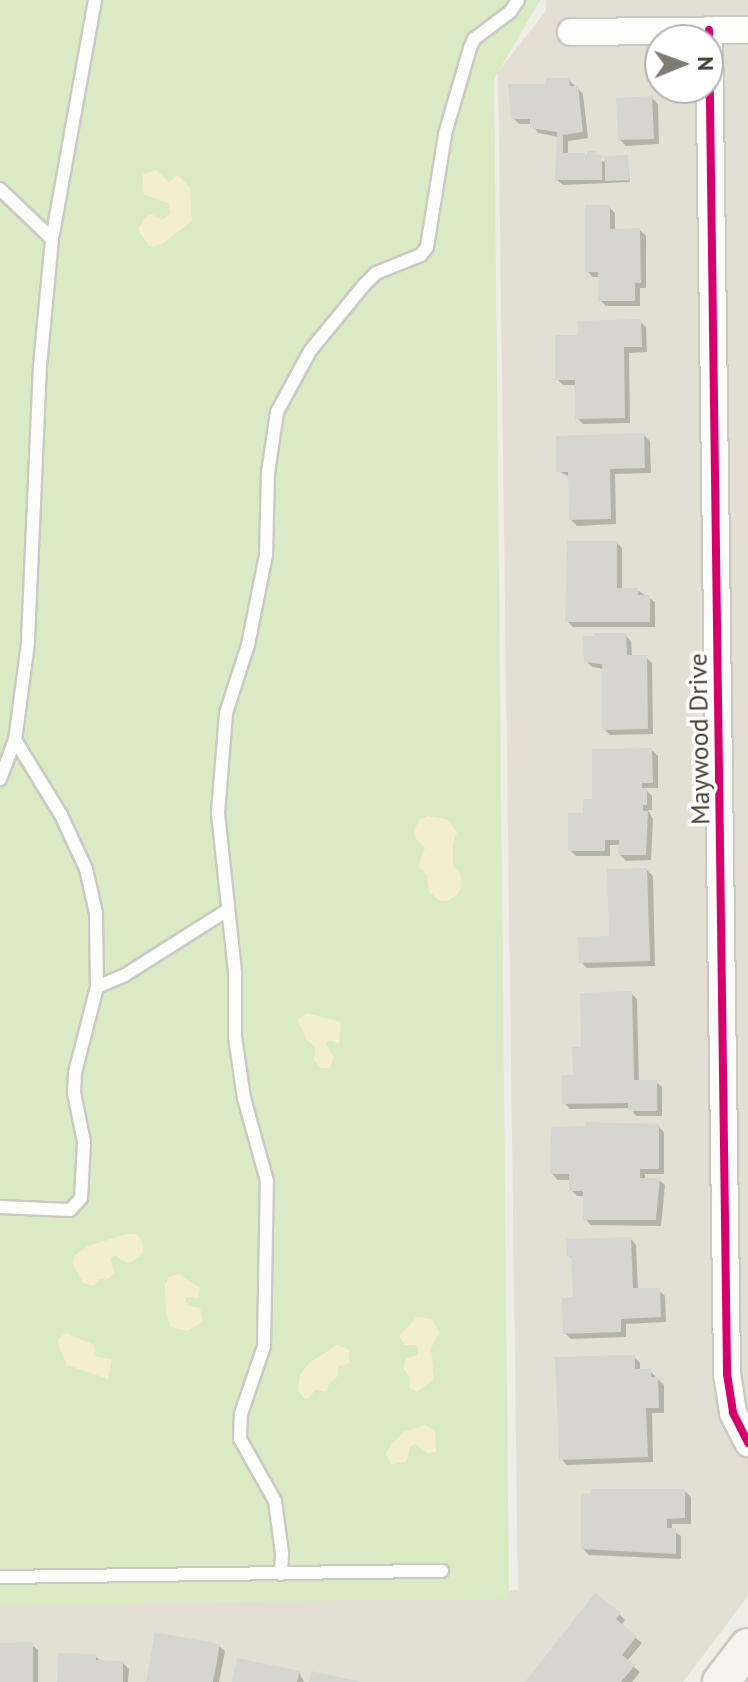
<!DOCTYPE html>
<style>
body{margin:0}
#map{position:relative;width:748px;height:1682px;overflow:hidden;background:#eeede6;font-family:"PT Sans",sans-serif}
div>[style]{position:absolute}
.residential>*{inset:0;background:#e3dfd3}
.green>*{inset:0;background:#d9eac5}
.sand>*{inset:0;background:#f3eecf}
.shadow>*{inset:0;background:#0003}
.building>*{inset:0;background:#d7d5cf}
.roads{filter:drop-shadow(2px 0 #cac9c2) drop-shadow(-2px 0 #cac9c2) drop-shadow(0 2px #cac9c2) drop-shadow(0 -2px #cac9c2)}
.lane>*{height:12px;margin:-6px;padding:0 6px;transform-origin:6px;border-radius:6px;background:#fcfcfb}
.street>*{height:26px;margin:-13px;padding:0 13px;transform-origin:13px;border-radius:13px;background:#fcfcfb}
.secondary>*{height:36px;margin:-18px;padding:0 18px;transform-origin:18px;border-radius:18px;background:#f6f4ec}
.cycleway>*{height:8px;margin:-4px;padding:0 4px;transform-origin:4px;border-radius:4px;background:#d6006c}
span{translate:-50% -50%;white-space:nowrap;text-align:center;line-height:1.15;-webkit-text-stroke:7px #fff;paint-order:stroke}
.street-label{font-size:26px;color:#433e33}
.north{position:absolute;left:644px;top:24px;width:80px;height:80px;box-sizing:border-box;background:#fff;border:2px solid #b4b2ad;border-radius:50%;rotate:89deg;font-size:22px;font-weight:700;line-height:32px;text-align:center;color:#433e33}
.north::after{content:'';display:block;margin:auto;width:28px;height:36px;background:#7f7b72;clip-path:polygon(50% 0,100% 100%,50% 72%,0 100%)}
</style>
<div id="map">
<div class="residential">
<i style="clip-path:polygon(evenodd,546px 0,748px 0,748px 1596px,683px 1682px,0 1682px,0 1601px,518px 1590px,498px 72px,546px 11px,546px 0,660px 40px,708px 40px,708px 88px,660px 88px,660px 40px)"></i>
</div>
<div class="green">
<i style="clip-path:polygon(0 0,540px 0,494px 79px,509px 1599px,0 1605px)"></i>
</div>
<div class="sand">
<i style="clip-path:polygon(156px 170px,169px 182px,178px 175px,190px 188px,192px 221px,162px 244px,150px 247px,138px 230px,145px 217px,151px 214px,162px 220px,170px 214px,168px 203px,145px 195px,142px 190px,143px 174px)"></i>
<i style="clip-path:polygon(428px 816px,447px 819px,457px 832px,453px 844px,453px 866px,460px 874px,462px 885px,458px 894px,447px 901px,439px 900px,429px 892px,427px 875px,418px 866px,425px 848px,416px 839px,414px 830px,420px 819px)"></i>
<i style="clip-path:polygon(307px 1013px,341px 1022px,339px 1044px,330px 1040px,326px 1043px,334px 1058px,330px 1068px,320px 1068px,314px 1061px,315px 1047px,307px 1040px,297px 1020px)"></i>
<i style="clip-path:polygon(127px 1234px,136px 1234px,141px 1239px,143px 1251px,140px 1257px,128px 1263px,114px 1255px,111px 1260px,115px 1274px,106px 1280px,100px 1279px,94px 1286px,83px 1283px,73px 1263px,74px 1256px,88px 1246px)"></i>
<i style="clip-path:polygon(178px 1274px,200px 1288px,199px 1298px,187px 1297px,185px 1300px,189px 1306px,200px 1308px,203px 1322px,187px 1331px,171px 1327px,166px 1314px,165px 1284px,169px 1277px)"></i>
<i style="clip-path:polygon(417px 1317px,432px 1319px,439px 1333px,431px 1348px,434px 1379px,417px 1392px,409px 1387px,410px 1378px,403px 1367px,407px 1358px,417px 1355px,419px 1350px,416px 1345px,405px 1345px,399px 1336px)"></i>
<i style="clip-path:polygon(66px 1333px,94px 1345px,96px 1357px,112px 1359px,108px 1379px,67px 1365px,58px 1344px,59px 1338px)"></i>
<i style="clip-path:polygon(337px 1345px,349px 1350px,350px 1363px,339px 1366px,338px 1376px,329px 1383px,327px 1392px,315px 1390px,309px 1398px,304px 1398px,298px 1390px,300px 1375px,309px 1363px)"></i>
<i style="clip-path:polygon(425px 1425px,435px 1432px,436px 1452px,427px 1453px,415px 1444px,410px 1447px,407px 1461px,391px 1465px,386px 1454px,391px 1444px,404px 1432px)"></i>
</div>
<div class="shadow">
<i style="clip-path:polygon(569px 80px,583px 94px,588px 138px,568px 141px,568px 155px,586px 158px,588px 154px,607px 163px,627px 157px,630px 182px,563px 185px,557px 180px,558px 137px,538px 133px,532px 124px,519px 124px,513px 118px,548px 86px)"></i>
<i style="clip-path:polygon(652px 98px,658px 104px,659px 144px,626px 146px,620px 140px)"></i>
<i style="clip-path:polygon(609px 207px,615px 213px,615px 231px,640px 230px,646px 236px,646px 288px,640px 288px,640px 306px,606px 306px,600px 300px,600px 277px,593px 277px,587px 271px)"></i>
<i style="clip-path:polygon(640px 321px,646px 327px,647px 352px,629px 353px,630px 423px,583px 424px,577px 418px,577px 385px,563px 385px,557px 379px,581px 337px)"></i>
<i style="clip-path:polygon(644px 435px,650px 441px,651px 473px,615px 474px,616px 524px,577px 526px,571px 520px,570px 477px,558px 471px)"></i>
<i style="clip-path:polygon(616px 542px,622px 548px,622px 590px,637px 590px,655px 602px,655px 627px,573px 627px,567px 621px)"></i>
<i style="clip-path:polygon(625px 635px,631px 641px,632px 657px,646px 657px,652px 663px,653px 734px,610px 735px,604px 729px,604px 669px,592px 667px,586px 661px)"></i>
<i style="clip-path:polygon(652px 750px,658px 756px,658px 788px,644px 788px,652px 796px,652px 810px,648px 810px,653px 819px,651px 860px,626px 861px,620px 855px,621px 845px,610px 845px,610px 856px,576px 856px,570px 850px,594px 801px)"></i>
<i style="clip-path:polygon(647px 870px,653px 876px,655px 966px,587px 968px,581px 962px,611px 938px)"></i>
<i style="clip-path:polygon(631px 993px,637px 999px,639px 1082px,656px 1082px,662px 1087px,662px 1116px,636px 1116px,630px 1108px,570px 1109px,564px 1103px,583px 1048px)"></i>
<i style="clip-path:polygon(658px 1126px,664px 1132px,664px 1174px,645px 1174px,645px 1180px,659px 1180px,665px 1185px,661px 1226px,591px 1225px,585px 1219px,585px 1196px,577px 1196px,571px 1190px,571px 1180px,558px 1180px,552px 1174px)"></i>
<i style="clip-path:polygon(631px 1239px,636px 1245px,638px 1290px,659px 1290px,665px 1296px,666px 1322px,626px 1324px,626px 1337px,571px 1339px,565px 1333px,575px 1299px,573px 1260px,569px 1255px)"></i>
<i style="clip-path:polygon(634px 1357px,640px 1363px,640px 1371px,650px 1371px,664px 1385px,664px 1413px,652px 1413px,653px 1462px,567px 1465px,561px 1459px)"></i>
<i style="clip-path:polygon(685px 1491px,691px 1497px,691px 1524px,672px 1524px,672px 1530px,681px 1536px,681px 1559px,589px 1555px,583px 1549px)"></i>
<i style="clip-path:polygon(619px 1614px,625px 1620px,621px 1626px,642px 1643px,627px 1661px,640px 1672px,632px 1682px,527px 1682px)"></i>
<i style="clip-path:polygon(32px 1645px,38px 1650px,38px 1682px,0 1682px,0 1647px)"></i>
<i style="clip-path:polygon(219px 1646px,225px 1651px,219px 1682px,148px 1682px)"></i>
<i style="clip-path:polygon(95px 1656px,102px 1662px,123px 1663px,129px 1669px,128px 1682px,59px 1682px)"></i>
<i style="clip-path:polygon(299px 1672px,304px 1682px,234px 1682px)"></i>
</div>
<div class="building">
<i style="clip-path:polygon(546px 78px,569px 78px,570px 86px,578px 86px,583px 132px,563px 135px,563px 153px,584px 153px,587px 158px,587px 151px,597px 151px,596px 155px,602px 155px,602px 180px,555px 180px,557px 132px,530px 128px,530px 119px,511px 119px,508px 84px,546px 84px)"></i>
<i style="clip-path:polygon(652px 96px,654px 139px,618px 140px,616px 98px)"></i>
<i style="clip-path:polygon(628px 155px,629px 180px,605px 181px,605px 156px)"></i>
<i style="clip-path:polygon(585px 205px,610px 205px,610px 229px,640px 228px,641px 283px,635px 283px,635px 301px,598px 301px,598px 272px,585px 272px)"></i>
<i style="clip-path:polygon(641px 319px,642px 347px,624px 347px,625px 418px,575px 419px,575px 380px,555px 380px,555px 335px,578px 335px,578px 321px)"></i>
<i style="clip-path:polygon(644px 433px,645px 468px,610px 469px,611px 519px,569px 520px,568px 472px,556px 472px,556px 436px)"></i>
<i style="clip-path:polygon(567px 541px,617px 541px,617px 588px,638px 588px,638px 595px,650px 595px,650px 622px,565px 622px)"></i>
<i style="clip-path:polygon(594px 633px,626px 633px,627px 655px,647px 655px,648px 729px,602px 730px,602px 664px,584px 662px,583px 636px,594px 636px)"></i>
<i style="clip-path:polygon(652px 748px,653px 783px,642px 783px,642px 788px,647px 788px,647px 805px,643px 805px,643px 811px,648px 811px,646px 855px,618px 855px,619px 840px,605px 840px,605px 851px,568px 851px,568px 813px,583px 813px,583px 799px,592px 799px,592px 749px)"></i>
<i style="clip-path:polygon(647px 868px,650px 961px,579px 963px,578px 937px,609px 936px,607px 869px)"></i>
<i style="clip-path:polygon(632px 991px,634px 1080px,657px 1080px,657px 1111px,628px 1111px,628px 1103px,562px 1104px,562px 1075px,573px 1075px,572px 1047px,581px 1047px,580px 993px)"></i>
<i style="clip-path:polygon(586px 1122px,659px 1124px,659px 1169px,640px 1169px,640px 1178px,660px 1178px,656px 1220px,583px 1220px,583px 1191px,569px 1191px,569px 1174px,550px 1174px,551px 1127px,586px 1126px)"></i>
<i style="clip-path:polygon(631px 1237px,633px 1288px,660px 1288px,661px 1317px,621px 1319px,621px 1332px,563px 1334px,562px 1298px,573px 1297px,571px 1256px,567px 1256px,566px 1239px)"></i>
<i style="clip-path:polygon(635px 1355px,635px 1369px,651px 1369px,651px 1377px,658px 1377px,659px 1408px,646px 1408px,648px 1457px,559px 1460px,555px 1357px)"></i>
<i style="clip-path:polygon(591px 1489px,685px 1489px,685px 1518px,667px 1519px,667px 1528px,676px 1528px,676px 1554px,581px 1549px,581px 1494px,591px 1493px)"></i>
<i style="clip-path:polygon(595px 1593px,621px 1613px,616px 1619px,637px 1636px,622px 1655px,635px 1665px,621px 1682px,525px 1682px)"></i>
<i style="clip-path:polygon(155px 1632px,220px 1644px,213px 1682px,146px 1682px)"></i>
<i style="clip-path:polygon(33px 1642px,33px 1682px,0 1682px,0 1643px)"></i>
<i style="clip-path:polygon(58px 1653px,96px 1654px,96px 1660px,123px 1661px,123px 1682px,57px 1682px)"></i>
<i style="clip-path:polygon(237px 1658px,300px 1671px,297px 1682px,232px 1682px)"></i>
<i style="clip-path:polygon(311px 1671px,358px 1681px,357px 1682px,309px 1682px)"></i>
</div>
<div class="roads">
<div class="lane">
<i style="left:0;top:189px;width:72px;rotate:43.9deg"></i>
<i style="left:52px;top:239px;width:127px;rotate:95.4deg"></i>
<i style="left:40px;top:365px;width:278px;rotate:92.5deg"></i>
<i style="left:28px;top:643px;width:98px;rotate:97.6deg"></i>
<i style="left:15px;top:740px;width:42px;rotate:111deg"></i>
<i style="left:52px;top:239px;width:243px;rotate:-79.8deg"></i>
<i style="left:97px;top:987px;width:30px;rotate:-23deg"></i>
<i style="left:125px;top:975px;width:120px;rotate:-32.4deg"></i>
<i style="left:0;top:1207px;width:70px;rotate:2.5deg"></i>
<i style="left:70px;top:1210px;width:16px;rotate:-47deg"></i>
<i style="left:81px;top:1198px;width:56px;rotate:-86.9deg"></i>
<i style="left:84px;top:1142px;width:50px;rotate:-101.5deg"></i>
<i style="left:74px;top:1093px;width:20px;rotate:-87deg"></i>
<i style="left:75px;top:1073px;width:89px;rotate:-75.7deg"></i>
<i style="left:97px;top:987px;width:74px;rotate:-90.8deg"></i>
<i style="left:96px;top:913px;width:45px;rotate:-102.8deg"></i>
<i style="left:86px;top:869px;width:60px;rotate:-114.8deg"></i>
<i style="left:61px;top:815px;width:88px;rotate:-121.5deg"></i>
<i style="left:281px;top:1574px;width:21px;rotate:-87deg"></i>
<i style="left:282px;top:1553px;width:52px;rotate:-97.7deg"></i>
<i style="left:275px;top:1501px;width:71px;rotate:-119.4deg"></i>
<i style="left:240px;top:1439px;width:25px;rotate:-88deg"></i>
<i style="left:241px;top:1414px;width:72px;rotate:-71.3deg"></i>
<i style="left:264px;top:1346px;width:165px;rotate:-89deg"></i>
<i style="left:267px;top:1181px;width:86px;rotate:-105.5deg"></i>
<i style="left:244px;top:1098px;width:62px;rotate:-98.4deg"></i>
<i style="left:235px;top:1037px;width:65px;rotate:-90deg"></i>
<i style="left:235px;top:972px;width:160px;rotate:-96.1deg"></i>
<i style="left:218px;top:813px;width:100px;rotate:-85.4deg"></i>
<i style="left:226px;top:713px;width:71px;rotate:-72.1deg"></i>
<i style="left:248px;top:645px;width:92px;rotate:-78.7deg"></i>
<i style="left:266px;top:555px;width:82px;rotate:-88.6deg"></i>
<i style="left:268px;top:473px;width:62px;rotate:-81.6deg"></i>
<i style="left:277px;top:412px;width:69px;rotate:-61.6deg"></i>
<i style="left:310px;top:351px;width:85px;rotate:-50.7deg"></i>
<i style="left:364px;top:285px;width:17px;rotate:-45deg"></i>
<i style="left:376px;top:273px;width:48px;rotate:-21.8deg"></i>
<i style="left:421px;top:255px;width:10px;rotate:-53deg"></i>
<i style="left:427px;top:247px;width:114px;rotate:-80.9deg"></i>
<i style="left:445px;top:134px;width:90px;rotate:-73.8deg"></i>
<i style="left:470px;top:48px;width:10px;rotate:-66deg"></i>
<i style="left:474px;top:39px;width:45px;rotate:-36.9deg"></i>
<i style="left:510px;top:12px;width:14px;rotate:-56deg"></i>
<i style="left:0;top:1577px;width:442px;rotate:-0.8deg"></i>
</div>
<div class="street">
<i style="left:709px;top:30px;width:1344px;rotate:89.23deg"></i>
<i style="left:727px;top:1374px;width:39px;rotate:81deg"></i>
<i style="left:733px;top:1413px;width:34px;rotate:63deg"></i>
<i style="left:571px;top:32px;width:177px;rotate:-0.6deg"></i>
</div>
<div class="secondary">
<i style="left:721px;top:1682px;width:44px;rotate:-52.4deg"></i>
</div>
</div>
<div class="cycleway">
<i style="left:709px;top:30px;width:1344px;rotate:89.23deg"></i>
<i style="left:727px;top:1374px;width:39px;rotate:81deg"></i>
<i style="left:733px;top:1413px;width:34px;rotate:63deg"></i>
</div>
<div class="street-label">
<span style="left:699px;top:739px;rotate:-91deg">Maywood Drive</span>
</div>
<div class="north">N</div>
</div>
